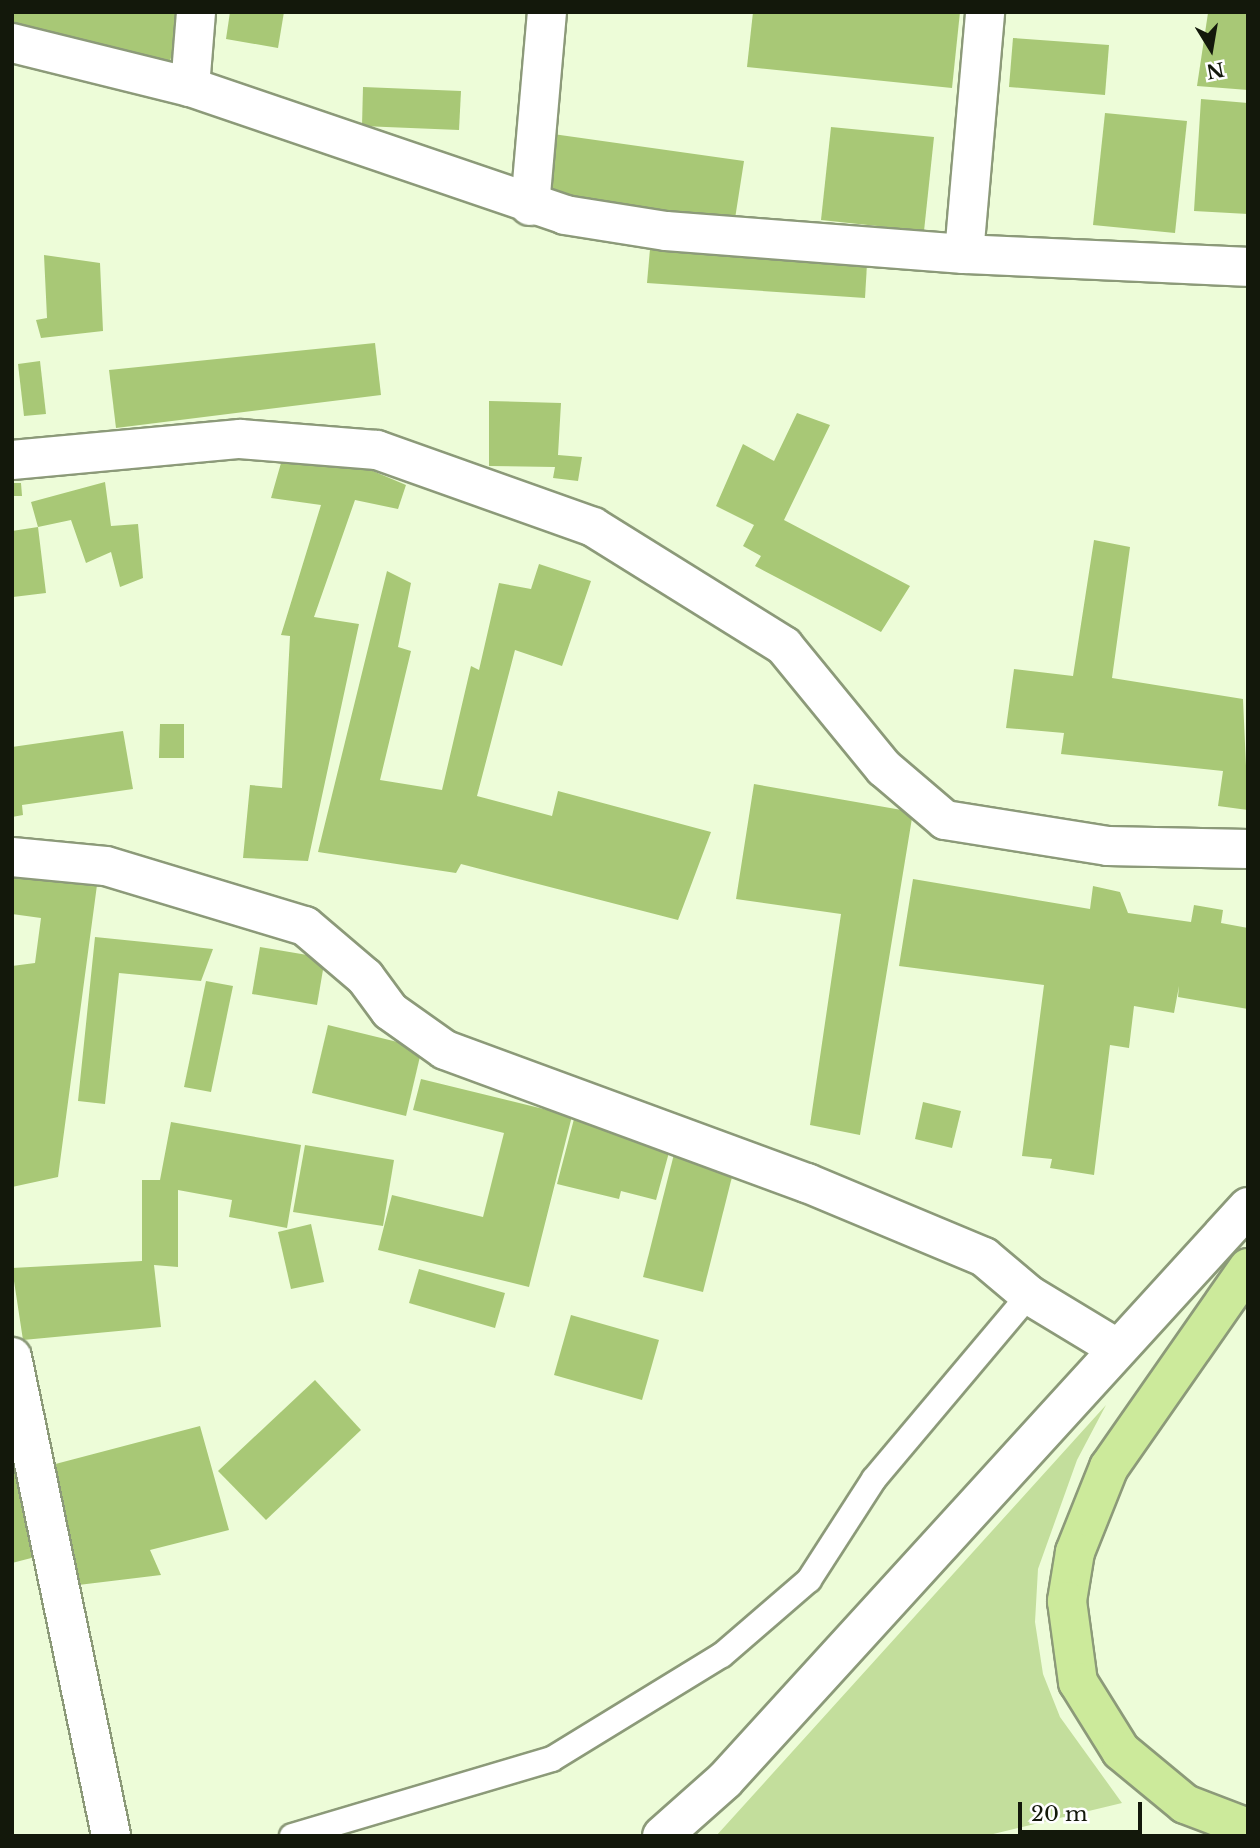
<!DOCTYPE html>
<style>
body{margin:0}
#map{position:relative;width:1260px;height:1848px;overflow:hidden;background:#edfcd8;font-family:"Libre Baskerville",serif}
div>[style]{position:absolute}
.green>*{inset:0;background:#c3de9c}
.building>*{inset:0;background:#a8c876}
.roads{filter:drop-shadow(2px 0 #8c9a79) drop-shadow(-2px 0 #8c9a79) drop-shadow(0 2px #8c9a79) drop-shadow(0 -2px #8c9a79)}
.service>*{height:24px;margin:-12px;padding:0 12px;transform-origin:12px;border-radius:12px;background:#fff}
.minor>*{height:38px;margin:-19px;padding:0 19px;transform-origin:19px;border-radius:19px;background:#fff}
.secondary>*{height:38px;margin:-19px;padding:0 19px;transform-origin:19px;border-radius:19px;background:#fff}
.trunk>*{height:38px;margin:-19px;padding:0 19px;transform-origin:19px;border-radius:19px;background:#ccea9b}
span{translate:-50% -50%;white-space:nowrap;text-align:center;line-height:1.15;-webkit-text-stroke:6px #fff;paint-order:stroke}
.frame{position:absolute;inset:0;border:14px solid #13180b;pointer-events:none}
.north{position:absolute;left:1176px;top:14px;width:70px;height:70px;-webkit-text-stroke:5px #fff;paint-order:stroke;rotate:169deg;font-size:19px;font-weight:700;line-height:28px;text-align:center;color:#13180b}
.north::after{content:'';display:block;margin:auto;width:24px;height:32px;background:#13180b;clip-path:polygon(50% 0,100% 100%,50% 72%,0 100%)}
.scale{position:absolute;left:1018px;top:1802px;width:124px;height:32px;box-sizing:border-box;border:4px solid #13180b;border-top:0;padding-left:9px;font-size:21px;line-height:24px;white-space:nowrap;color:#13180b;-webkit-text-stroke:5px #fff;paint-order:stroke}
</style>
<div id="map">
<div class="green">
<i style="clip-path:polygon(1106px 1405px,1077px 1460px,1038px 1569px,1035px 1622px,1043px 1674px,1060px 1717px,1122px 1803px,985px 1836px,716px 1836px)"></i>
</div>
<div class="building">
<i style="clip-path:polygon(12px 12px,181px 12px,170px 62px,12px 27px)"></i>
<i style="clip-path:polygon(230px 12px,284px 12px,278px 48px,226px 39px)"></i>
<i style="clip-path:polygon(753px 12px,960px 12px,952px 88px,747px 67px)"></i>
<i style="clip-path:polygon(1208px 13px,1248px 14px,1248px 90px,1197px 86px)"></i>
<i style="clip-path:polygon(1013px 38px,1109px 45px,1105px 95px,1009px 87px)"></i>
<i style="clip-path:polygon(363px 87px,461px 91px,459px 130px,362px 126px)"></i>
<i style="clip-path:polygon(1201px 99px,1248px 103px,1248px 214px,1194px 211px)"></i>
<i style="clip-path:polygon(1105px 113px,1187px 121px,1175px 233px,1093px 225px)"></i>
<i style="clip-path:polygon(831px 127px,934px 137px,924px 231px,821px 220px)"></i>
<i style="clip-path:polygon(553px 134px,744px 161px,734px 225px,544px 197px)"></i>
<i style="clip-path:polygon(650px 249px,867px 264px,865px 298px,647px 283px)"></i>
<i style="clip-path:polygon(44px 255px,100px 263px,103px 331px,41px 338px,36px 320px,47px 318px)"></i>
<i style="clip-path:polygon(375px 343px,381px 395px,116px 428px,109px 370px)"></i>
<i style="clip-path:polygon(40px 361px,46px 414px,24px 416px,18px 364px)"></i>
<i style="clip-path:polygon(489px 401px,561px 403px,558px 455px,582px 457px,578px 481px,553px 478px,555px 467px,489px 466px)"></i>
<i style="clip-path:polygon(797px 413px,830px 425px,784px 520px,910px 586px,881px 632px,755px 566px,761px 556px,743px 546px,754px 525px,716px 506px,743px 444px,774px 461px)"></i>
<i style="clip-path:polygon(283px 456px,354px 463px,406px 485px,398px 509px,355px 500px,314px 617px,359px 624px,308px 861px,243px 858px,250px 785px,282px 788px,290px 636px,281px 635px,321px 505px,271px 498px)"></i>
<i style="clip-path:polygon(105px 482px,111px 526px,138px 524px,143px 578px,120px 587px,111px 552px,86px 563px,71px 520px,38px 527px,46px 593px,13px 597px,12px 531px,38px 527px,31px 502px)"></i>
<i style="clip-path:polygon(12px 483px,21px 483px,22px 496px,12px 496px)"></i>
<i style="clip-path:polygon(1094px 540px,1130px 547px,1112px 678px,1243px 699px,1248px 810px,1218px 806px,1223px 771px,1061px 754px,1064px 733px,1006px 728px,1014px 669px,1073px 676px)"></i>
<i style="clip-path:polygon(539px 564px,591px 581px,562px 666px,515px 650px,477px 796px,552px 816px,558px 791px,711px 832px,678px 920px,461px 864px,456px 873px,318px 852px,387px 571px,411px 583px,398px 647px,411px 651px,380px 780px,442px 790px,471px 666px,479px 670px,499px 583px,531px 589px)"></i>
<i style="clip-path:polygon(160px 724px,184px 724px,184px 758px,159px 758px)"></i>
<i style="clip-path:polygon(123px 731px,133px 789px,22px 805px,23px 815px,12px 817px,12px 747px)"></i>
<i style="clip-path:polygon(754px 784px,913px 812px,860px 1135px,810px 1125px,841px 914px,736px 899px)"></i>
<i style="clip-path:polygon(12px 870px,97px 885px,58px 1177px,12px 1187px,12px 966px,35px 963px,41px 918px,12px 914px)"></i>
<i style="clip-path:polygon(913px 879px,1090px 909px,1093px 886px,1120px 892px,1128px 913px,1191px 922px,1194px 905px,1223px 910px,1221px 923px,1248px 928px,1248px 1009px,1178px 997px,1179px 986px,1174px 1013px,1134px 1006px,1129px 1048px,1110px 1045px,1094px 1175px,1050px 1168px,1052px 1159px,1022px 1156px,1044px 985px,899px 966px)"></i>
<i style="clip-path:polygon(95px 937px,213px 949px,201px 981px,119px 973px,105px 1104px,78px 1101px)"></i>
<i style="clip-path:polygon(260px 947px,325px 958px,317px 1005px,252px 994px)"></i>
<i style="clip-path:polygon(206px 981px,233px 986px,211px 1092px,184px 1087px)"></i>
<i style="clip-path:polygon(328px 1025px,422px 1048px,406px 1116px,312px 1093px)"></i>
<i style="clip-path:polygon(421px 1079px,572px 1116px,529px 1287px,378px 1250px,392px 1195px,483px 1217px,504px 1133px,413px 1110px)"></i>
<i style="clip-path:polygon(923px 1102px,961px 1111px,952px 1148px,915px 1139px)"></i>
<i style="clip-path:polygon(574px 1119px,671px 1145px,656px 1200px,621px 1191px,619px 1199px,557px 1184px)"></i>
<i style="clip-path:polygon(171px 1122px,301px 1145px,287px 1228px,229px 1217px,232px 1200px,178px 1190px,178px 1267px,154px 1265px,161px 1327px,23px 1340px,12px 1268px,142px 1261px,142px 1180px,160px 1180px)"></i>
<i style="clip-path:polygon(305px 1145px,394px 1160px,383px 1226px,293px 1212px)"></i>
<i style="clip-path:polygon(675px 1150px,735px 1165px,703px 1292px,643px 1277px)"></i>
<i style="clip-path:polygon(311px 1224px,324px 1282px,291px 1289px,278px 1232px)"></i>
<i style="clip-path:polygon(419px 1269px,505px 1293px,495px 1328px,409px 1303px)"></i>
<i style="clip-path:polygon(571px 1315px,659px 1340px,642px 1400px,554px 1375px)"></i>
<i style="clip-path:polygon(315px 1380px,361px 1430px,266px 1520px,218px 1471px)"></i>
<i style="clip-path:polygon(200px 1426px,229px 1530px,150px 1550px,161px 1575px,70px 1586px,44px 1467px)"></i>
<i style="clip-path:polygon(23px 1470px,39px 1556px,12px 1563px,12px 1473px)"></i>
</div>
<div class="roads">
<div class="service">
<i style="left:292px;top:1836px;width:271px;rotate:-16.5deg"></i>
<i style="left:552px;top:1759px;width:199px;rotate:-31.5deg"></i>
<i style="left:722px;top:1655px;width:115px;rotate:-40.8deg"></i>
<i style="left:809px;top:1580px;width:120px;rotate:-57.2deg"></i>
<i style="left:874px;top:1479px;width:241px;rotate:-49.9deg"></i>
</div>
<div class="minor">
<i style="left:12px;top:43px;width:183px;rotate:13.9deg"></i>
<i style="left:190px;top:87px;width:396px;rotate:18.8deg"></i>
<i style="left:565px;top:215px;width:102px;rotate:9deg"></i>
<i style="left:666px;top:231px;width:299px;rotate:4.4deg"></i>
<i style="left:964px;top:254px;width:284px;rotate:2.6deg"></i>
<i style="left:190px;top:87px;width:75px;rotate:-85.4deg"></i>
<i style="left:530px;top:206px;width:195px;rotate:-85deg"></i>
<i style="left:964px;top:254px;width:243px;rotate:-85deg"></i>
<i style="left:12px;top:460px;width:229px;rotate:-5.3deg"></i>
<i style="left:240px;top:439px;width:137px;rotate:4.6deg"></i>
<i style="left:377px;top:450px;width:229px;rotate:19.6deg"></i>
<i style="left:593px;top:527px;width:225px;rotate:31.9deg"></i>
<i style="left:784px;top:646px;width:158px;rotate:50.7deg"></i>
<i style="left:884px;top:768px;width:80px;rotate:40.4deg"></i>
<i style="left:945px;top:820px;width:165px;rotate:9.1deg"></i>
<i style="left:1108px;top:846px;width:140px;rotate:1.2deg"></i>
<i style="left:12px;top:857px;width:94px;rotate:5.5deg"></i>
<i style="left:106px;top:866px;width:208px;rotate:16.8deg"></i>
<i style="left:305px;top:926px;width:79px;rotate:40.4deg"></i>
<i style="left:365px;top:977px;width:42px;rotate:53.7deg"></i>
<i style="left:390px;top:1011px;width:67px;rotate:35.3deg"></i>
<i style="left:445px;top:1050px;width:386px;rotate:20.2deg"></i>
<i style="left:807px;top:1183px;width:192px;rotate:22.7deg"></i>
<i style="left:984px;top:1257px;width:59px;rotate:40.2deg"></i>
<i style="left:1029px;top:1295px;width:100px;rotate:31.2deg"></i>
<i style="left:12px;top:1357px;width:489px;rotate:78.3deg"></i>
</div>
<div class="secondary">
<i style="left:662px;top:1836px;width:84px;rotate:-41.6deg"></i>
<i style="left:725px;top:1780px;width:776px;rotate:-47.61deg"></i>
</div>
<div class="trunk">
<i style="left:1248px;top:1268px;width:243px;rotate:124.9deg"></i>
<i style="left:1109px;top:1467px;width:92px;rotate:111.8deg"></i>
<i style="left:1075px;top:1552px;width:50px;rotate:99.3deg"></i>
<i style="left:1067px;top:1601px;width:82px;rotate:82.3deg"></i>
<i style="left:1078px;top:1682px;width:81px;rotate:58.1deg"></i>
<i style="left:1121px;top:1751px;width:83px;rotate:39.6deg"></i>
<i style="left:1185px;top:1804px;width:67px;rotate:20.9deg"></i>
</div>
</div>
<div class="frame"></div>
<div class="north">N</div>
<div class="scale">20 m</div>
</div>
